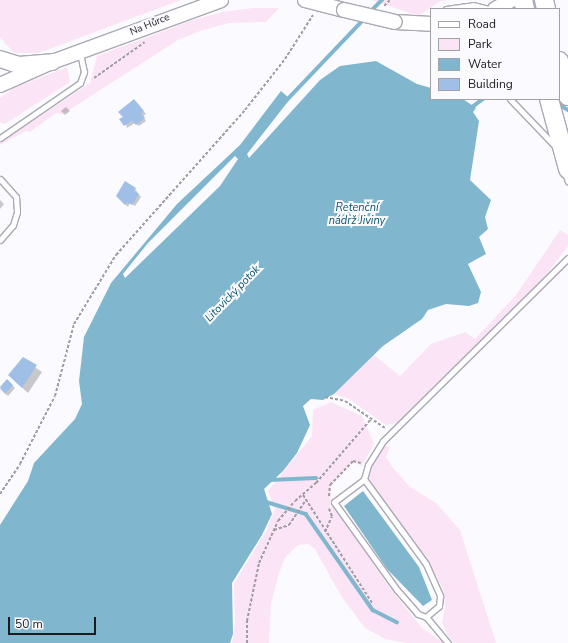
<!DOCTYPE html>
<meta charset="utf-8">
<style>
body{margin:0}
#map{position:relative;width:568px;height:643px;overflow:hidden;background:#fbfbff;font-family:"Nunito Sans",sans-serif}
div>[style]{position:absolute}
.green>*{inset:0;background:#fbe4f5}
.water>*{inset:0;background:#80b7ce}
.shadow>*{inset:0;background:#0003}
.stream>*{height:3.5px;margin:-1.75px;padding:0 1.75px;transform-origin:1.75px;border-radius:1.75px;background:#80b7ce}
.building>*{inset:0;background:#a0bfe7}
.path>*{height:2px;margin-top:-1px;transform-origin:0;background:repeating-linear-gradient(90deg,#9d9da0 0 3px,transparent 0 5px)}
.roads{filter:drop-shadow(1px 0 #a9aab2) drop-shadow(-1px 0 #a9aab2) drop-shadow(0 1px #a9aab2) drop-shadow(0 -1px #a9aab2)}
.service>*{height:5px;margin:-2.5px;padding:0 2.5px;transform-origin:2.5px;border-radius:2.5px;background:#fff}
.secondary>*{height:14px;margin:-7px;padding:0 7px;transform-origin:7px;border-radius:7px;background:#fff}
.trunk>*{height:16px;margin:-8px;padding:0 8px;transform-origin:8px;border-radius:8px;background:#fff}
.motorway>*{height:18px;margin:-9px;padding:0 9px;transform-origin:9px;border-radius:9px;background:#fff}
.bridges{filter:drop-shadow(1px 0 #a9aab2) drop-shadow(-1px 0 #a9aab2) drop-shadow(0 1px #a9aab2) drop-shadow(0 -1px #a9aab2)}
.secondary-bridge>*{height:14px;margin:-7px;padding:0 7px;transform-origin:7px;border-radius:7px;background:#fff}
span{translate:-50% -50%;white-space:nowrap;text-align:center;line-height:1.15;-webkit-text-stroke:4px #fbfbff;paint-order:stroke}
.street-label{font-size:10px;color:#1c1c1f}
.water-label{font-size:11px;color:#07536b;font-style:italic}
.legend{position:absolute;left:430px;top:8px;width:130px;height:92px;box-sizing:border-box;background:#fbfbff;border:1px solid #a2a2a5;margin:0;padding:5px 7px;list-style:none;font-size:12px;color:#1c1c1f}
.legend li{display:flex;align-items:center;gap:8px;height:20px}
.legend b{width:20px;border:1px solid #a2a2a5}
.scale{position:absolute;left:8px;top:617px;width:88px;height:18px;box-sizing:border-box;border:2px solid #1c1c1f;border-top:0;padding-left:5px;font-size:12px;line-height:14px;white-space:nowrap;color:#1c1c1f;-webkit-text-stroke:3px #fbfbff;paint-order:stroke}
</style>
<div id="map">
<div class="green">
<i style="clip-path:polygon(0 0,181px 0,39px 53px,14px 53px,0 37px)"></i>
<i style="clip-path:polygon(372px 0,451px 0,441px 1px,418px 16px)"></i>
<i style="clip-path:polygon(253px 8px,279px 8px,266px 22px,229px 23px,200px 31px,178px 40px,63px 114px,56px 113px,30px 132px,26px 131px,0 145px,0 143px,90px 83px,97px 56px,190px 21px,222px 12px)"></i>
<i style="clip-path:polygon(67px 67px,70px 82px,5px 124px,0 122px,0 98px,14px 88px)"></i>
<i style="clip-path:polygon(560px 230px,568px 235px,568px 246px,549px 271px,520px 304px,397px 423px,386px 425px,349px 399px,334px 394px,374px 355px,400px 376px,431px 344px,465px 332px,475px 339px,516px 295px)"></i>
<i style="clip-path:polygon(331px 402px,362px 416px,374px 443px,362px 466px,353px 462px,331px 486px,330px 510px,333px 504px,390px 588px,422px 628px,444px 643px,407px 643px,385px 639px,365px 628px,341px 596px,315px 549px,308px 544px,298px 545px,285px 558px,279px 573px,271px 604px,269px 643px,232px 643px,235px 625px,234px 584px,267px 529px,275px 509px,268px 491px,312px 436px,313px 410px)"></i>
<i style="clip-path:polygon(384px 445px,390px 447px,386px 457px,393px 468px,410px 487px,436px 503px,460px 530px,496px 643px,454px 643px,447px 634px,442px 622px,445px 608px,444px 592px,430px 563px,367px 479px,374px 459px)"></i>
</div>
<div class="water">
<i style="clip-path:polygon(evenodd,376px 61px,417px 84px,431px 88px,431px 99px,463px 99px,476px 108px,473px 112px,479px 121px,470px 180px,491px 200px,485px 217px,488px 229px,479px 237px,486px 254px,468px 264px,481px 292px,478px 303px,469px 306px,446px 304px,428px 310px,422px 319px,383px 346px,334px 394px,323px 400px,311px 399px,303px 406px,310px 425px,297px 453px,283px 471px,264px 489px,272px 514px,262px 535px,232px 583px,233px 634px,230px 643px,0 643px,0 525px,28px 481px,34px 463px,75px 419px,82px 404px,79px 381px,84px 337px,111px 283px,177px 204px,240px 145px,281px 91px,290px 99px,247px 154px,249px 158px,320px 80px,340px 66px,376px 61px,235px 156px,238px 159px,220px 186px,125px 278px,123px 274px,148px 243px,235px 156px)"></i>
<i style="clip-path:polygon(363px 491px,419px 567px,432px 600px,423px 606px,387px 569px,344px 506px)"></i>
</div>
<div class="shadow">
<i style="clip-path:polygon(137px 103px,146px 114px,143px 116px,146px 121px,139px 126px,135px 123px,127px 128px,124px 117px)"></i>
<i style="clip-path:polygon(66px 107px,70px 111px,65px 115px,61px 111px)"></i>
<i style="clip-path:polygon(135px 189px,141px 197px,135px 206px,130px 203px,128px 207px,117px 196px)"></i>
<i style="clip-path:polygon(0 200px,4px 204px,0 209px)"></i>
<i style="clip-path:polygon(23px 359px,42px 372px,28px 393px,15px 381px)"></i>
<i style="clip-path:polygon(7px 380px,15px 388px,8px 396px,0 389px)"></i>
</div>
<div class="stream">
<i style="left:370px;top:12px;width:17px;rotate:-45deg"></i>
<i style="left:286px;top:101px;width:115px;rotate:-46.4deg"></i>
<i style="left:557px;top:103px;width:13px;rotate:32deg"></i>
<i style="left:471px;top:108px;width:15px;rotate:-37deg"></i>
<i style="left:269px;top:480px;width:47px;rotate:-2.4deg"></i>
<i style="left:263px;top:501px;width:45px;rotate:16.8deg"></i>
<i style="left:306px;top:514px;width:117px;rotate:55.1deg"></i>
<i style="left:373px;top:610px;width:27px;rotate:27deg"></i>
</div>
<div class="building">
<i style="clip-path:polygon(134px 99px,144px 111px,141px 113px,145px 118px,136px 125px,132px 121px,124px 126px,119px 119px,123px 117px,118px 112px)"></i>
<i style="clip-path:polygon(125px 181px,136px 188px,134px 191px,139px 194px,132px 205px,127px 202px,125px 205px,116px 196px)"></i>
<i style="clip-path:polygon(23px 357px,37px 365px,22px 388px,8px 375px)"></i>
<i style="clip-path:polygon(7px 379px,13px 385px,5px 394px,0 387px)"></i>
</div>
<div class="path">
<i style="left:384px;top:6px;width:8px;rotate:-45deg"></i>
<i style="left:94px;top:78px;width:62px;rotate:-35.2deg"></i>
<i style="left:325px;top:397px;width:20px;rotate:11deg"></i>
<i style="left:345px;top:401px;width:48px;rotate:34deg"></i>
<i style="left:0;top:494px;width:36px;rotate:-56deg"></i>
<i style="left:20px;top:464px;width:76px;rotate:-62.8deg"></i>
<i style="left:55px;top:396px;width:74px;rotate:-75.2deg"></i>
<i style="left:74px;top:324px;width:81px;rotate:-58.7deg"></i>
<i style="left:116px;top:255px;width:194px;rotate:-48.3deg"></i>
<i style="left:245px;top:110px;width:65px;rotate:-51.9deg"></i>
<i style="left:285px;top:59px;width:52px;rotate:-57.5deg"></i>
<i style="left:303px;top:495px;width:128px;rotate:57.4deg"></i>
<i style="left:329px;top:496px;width:11px;rotate:-85deg"></i>
<i style="left:330px;top:485px;width:33px;rotate:-46deg"></i>
<i style="left:353px;top:461px;width:8px;rotate:14deg"></i>
<i style="left:274px;top:530px;width:16px;rotate:-18deg"></i>
<i style="left:289px;top:525px;width:29px;rotate:-56deg"></i>
<i style="left:325px;top:532px;width:17px;rotate:-66deg"></i>
<i style="left:332px;top:516px;width:8px;rotate:-113deg"></i>
<i style="left:247px;top:643px;width:22px;rotate:-90deg"></i>
<i style="left:247px;top:621px;width:59px;rotate:-78.3deg"></i>
<i style="left:259px;top:563px;width:46px;rotate:-65.7deg"></i>
<i style="left:278px;top:521px;width:26px;rotate:-50deg"></i>
<i style="left:295px;top:501px;width:28px;rotate:-41deg"></i>
<i style="left:316px;top:483px;width:84px;rotate:-49.3deg"></i>
</div>
<div class="roads">
<div class="service">
<i style="left:446px;top:9px;width:27px;rotate:-8deg"></i>
<i style="left:473px;top:5px;width:16px;rotate:14deg"></i>
<i style="left:510px;top:99px;width:65px;rotate:46.2deg"></i>
<i style="left:0;top:138px;width:97px;rotate:-34.5deg"></i>
<i style="left:80px;top:83px;width:12px;rotate:-70deg"></i>
<i style="left:84px;top:72px;width:19px;rotate:-102deg"></i>
<i style="left:565px;top:172px;width:10px;rotate:73deg"></i>
<i style="left:0;top:179px;width:24px;rotate:48deg"></i>
<i style="left:16px;top:197px;width:15px;rotate:86deg"></i>
<i style="left:17px;top:212px;width:14px;rotate:107deg"></i>
<i style="left:13px;top:225px;width:20px;rotate:131deg"></i>
<i style="left:364px;top:479px;width:105px;rotate:53.9deg"></i>
<i style="left:426px;top:564px;width:35px;rotate:66deg"></i>
<i style="left:440px;top:596px;width:10px;rotate:96deg"></i>
<i style="left:439px;top:606px;width:17px;rotate:140deg"></i>
<i style="left:448px;top:643px;width:34px;rotate:-130deg"></i>
<i style="left:426px;top:617px;width:9px;rotate:-159deg"></i>
<i style="left:418px;top:614px;width:32px;rotate:-131deg"></i>
<i style="left:397px;top:590px;width:108px;rotate:-125.6deg"></i>
<i style="left:334px;top:502px;width:38px;rotate:-37deg"></i>
<i style="left:364px;top:479px;width:15px;rotate:-74deg"></i>
<i style="left:368px;top:465px;width:28px;rotate:-58deg"></i>
<i style="left:383px;top:441px;width:260px;rotate:-44.7deg"></i>
</div>
<div class="secondary">
<i style="left:305px;top:0;width:40px;rotate:14.4deg"></i>
<i style="left:495px;top:9px;width:18px;rotate:-29deg"></i>
<i style="left:395px;top:22px;width:36px;rotate:3deg"></i>
<i style="left:0;top:85px;width:57px;rotate:-23.9deg"></i>
<i style="left:52px;top:62px;width:180px;rotate:-20.1deg"></i>
</div>
<div class="trunk">
<i style="left:0;top:59px;width:20px;rotate:18deg"></i>
<i style="left:19px;top:65px;width:33px;rotate:-5deg"></i>
</div>
<div class="motorway">
<i style="left:523px;top:0;width:9px;rotate:77deg"></i>
<i style="left:544px;top:0;width:9px;rotate:77deg"></i>
<i style="left:559px;top:61px;width:36px;rotate:76deg"></i>
<i style="left:549px;top:99px;width:73px;rotate:74.8deg"></i>
</div>
</div>
<div class="bridges">
<div class="secondary-bridge">
<i style="left:344px;top:10px;width:52px;rotate:13.2deg"></i>
</div>
</div>
<div class="street-label">
<span style="left:150px;top:25px;rotate:-22deg">Na Hůrce</span>
</div>
<div class="water-label">
<span style="left:357px;top:215px">Retenční<br>nádrž Jiviny</span>
<span style="left:233px;top:294px;rotate:-46deg">Litovický potok</span>
</div>
<ul class="legend">
<li><b style="height:5px;background:#fff"></b>Road</li>
<li><b style="height:11px;background:#fbe4f5"></b>Park</li>
<li><b style="height:11px;background:#80b7ce"></b>Water</li>
<li><b style="height:11px;background:#a0bfe7"></b>Building</li>
</ul>
<div class="scale">50 m</div>
</div>
